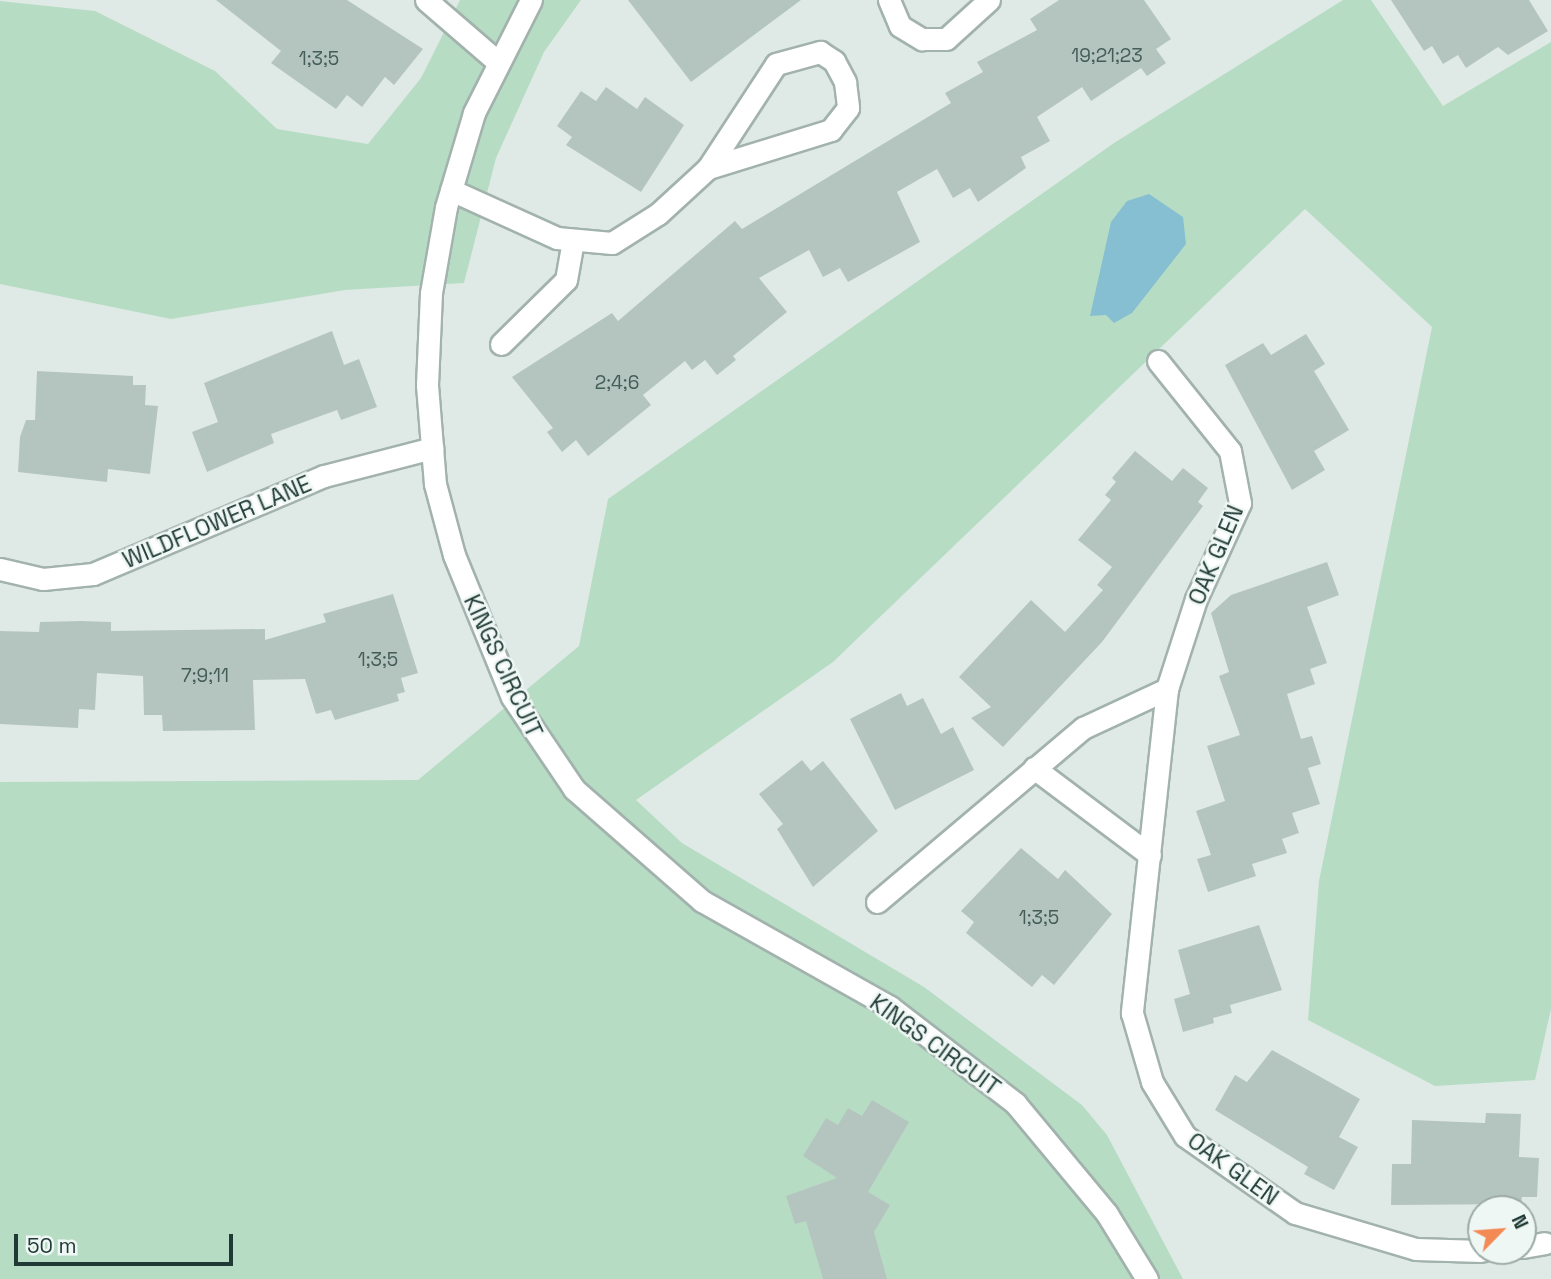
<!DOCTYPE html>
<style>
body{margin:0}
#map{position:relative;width:1551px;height:1279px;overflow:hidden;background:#dfeae6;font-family:"Space Grotesk",sans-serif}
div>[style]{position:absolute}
.green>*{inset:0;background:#b7dcc4}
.water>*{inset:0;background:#86bfd1}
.building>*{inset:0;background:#b4c5bf}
.roads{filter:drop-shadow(2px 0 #a2b2ad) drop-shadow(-2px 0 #a2b2ad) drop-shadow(0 2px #a2b2ad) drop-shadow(0 -2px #a2b2ad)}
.street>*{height:21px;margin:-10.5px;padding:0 10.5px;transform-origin:10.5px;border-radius:10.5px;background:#fff}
span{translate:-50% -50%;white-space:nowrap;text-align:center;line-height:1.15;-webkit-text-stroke:5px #eff7f4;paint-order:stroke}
.number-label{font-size:19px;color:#455d58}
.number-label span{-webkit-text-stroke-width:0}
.street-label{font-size:23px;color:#203a35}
.north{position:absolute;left:1467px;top:1195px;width:70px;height:70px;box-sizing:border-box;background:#eff7f4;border:2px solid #9caba8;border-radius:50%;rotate:65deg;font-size:19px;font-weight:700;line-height:28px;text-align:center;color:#203a35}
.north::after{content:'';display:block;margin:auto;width:24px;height:32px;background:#f38954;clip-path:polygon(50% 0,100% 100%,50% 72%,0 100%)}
.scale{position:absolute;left:14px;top:1234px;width:219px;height:32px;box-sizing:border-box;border:4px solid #203a35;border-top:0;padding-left:9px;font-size:21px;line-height:24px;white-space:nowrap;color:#203a35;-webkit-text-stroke:5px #eff7f4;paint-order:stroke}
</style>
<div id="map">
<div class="green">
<i style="clip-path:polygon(460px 0,581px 0,544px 52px,496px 158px,464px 283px,345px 290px,171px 319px,0 284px,0 1px,95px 11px,215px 71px,277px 129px,368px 144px,421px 78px)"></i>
<i style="clip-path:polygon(1343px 0,1371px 0,1443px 106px,1551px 42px,1551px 1009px,1535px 1080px,1435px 1086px,1308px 1020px,1319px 881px,1432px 327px,1305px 209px,833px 662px,636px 800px,682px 843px,924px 987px,1082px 1105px,1107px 1135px,1183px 1279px,0 1279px,0 782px,418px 780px,579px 646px,608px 499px,1114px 143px)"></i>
</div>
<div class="water">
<i style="clip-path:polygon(1149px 194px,1183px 217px,1186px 244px,1132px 313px,1114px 323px,1106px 315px,1090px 316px,1111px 222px,1127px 201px)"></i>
</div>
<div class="building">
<i style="clip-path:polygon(216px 0,347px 0,423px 49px,394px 85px,385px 77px,362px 107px,347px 95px,336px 109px,271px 63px,281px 51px)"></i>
<i style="clip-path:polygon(628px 0,801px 0,691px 82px)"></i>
<i style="clip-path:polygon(1059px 0,1144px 0,1171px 39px,1156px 49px,1166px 63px,1147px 76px,1141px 68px,1091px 101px,1082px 87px,1037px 117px,1050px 141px,1021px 157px,1026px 168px,978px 202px,970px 188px,953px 198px,937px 169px,897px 192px,920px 242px,848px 282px,840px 268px,823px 277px,809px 250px,759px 278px,787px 312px,733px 356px,736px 360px,717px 375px,705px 360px,692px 370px,685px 361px,643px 395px,651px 405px,588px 456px,576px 440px,562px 452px,547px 432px,553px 428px,512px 377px,612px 313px,618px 321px,735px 221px,742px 229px,951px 103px,945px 93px,983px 72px,977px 62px,1037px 30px,1030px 19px)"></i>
<i style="clip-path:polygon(1391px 0,1529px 0,1548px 31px,1508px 55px,1498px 47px,1466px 68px,1458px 55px,1443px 64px,1432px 46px,1424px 51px)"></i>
<i style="clip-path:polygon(606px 87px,637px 109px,645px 97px,684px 125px,641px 192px,566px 145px,572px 137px,557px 126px,581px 91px,596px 101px)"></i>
<i style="clip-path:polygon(332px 331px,344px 365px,359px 359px,377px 407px,341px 420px,337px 410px,271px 434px,274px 443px,207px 472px,192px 432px,218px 422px,204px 383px)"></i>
<i style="clip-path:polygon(1306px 334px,1325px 364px,1314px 371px,1349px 430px,1314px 451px,1325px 470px,1292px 490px,1225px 365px,1263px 343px,1271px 355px)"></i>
<i style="clip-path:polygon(37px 371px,133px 376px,133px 385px,146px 385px,145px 405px,158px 406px,150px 474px,108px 469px,107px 482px,18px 472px,20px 437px,26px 420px,35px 420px)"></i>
<i style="clip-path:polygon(1135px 451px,1172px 481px,1183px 468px,1208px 488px,1198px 502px,1203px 506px,1102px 642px,1003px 747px,971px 718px,991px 707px,959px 677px,1031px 600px,1065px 632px,1103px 590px,1097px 585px,1112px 567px,1078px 540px,1111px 500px,1105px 495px,1116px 482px,1112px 478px)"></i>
<i style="clip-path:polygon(1327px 562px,1339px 595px,1307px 607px,1327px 663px,1310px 669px,1315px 684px,1287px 694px,1301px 739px,1312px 736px,1321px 764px,1308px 768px,1320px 804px,1292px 813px,1299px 833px,1282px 839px,1287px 853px,1252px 864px,1256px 876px,1208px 892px,1197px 859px,1211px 855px,1196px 811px,1225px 801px,1207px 746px,1240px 735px,1219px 676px,1229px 672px,1211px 613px,1231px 595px)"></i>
<i style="clip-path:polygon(393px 594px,418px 673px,401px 678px,405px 692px,397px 694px,399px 701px,335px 720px,331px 710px,316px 714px,305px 679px,253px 680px,255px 730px,163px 731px,162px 715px,144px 715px,143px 676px,97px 673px,95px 710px,79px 709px,78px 728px,0 724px,0 631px,39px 632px,40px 622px,81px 621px,111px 622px,111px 631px,265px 629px,265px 640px,326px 622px,323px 614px)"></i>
<i style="clip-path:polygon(901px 693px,907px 706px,923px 698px,941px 734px,953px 727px,974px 770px,895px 810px,850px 719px)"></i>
<i style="clip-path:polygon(802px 760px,811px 771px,823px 761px,878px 831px,813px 887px,777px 829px,783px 824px,759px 794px)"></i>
<i style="clip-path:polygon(1021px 848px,1058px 879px,1065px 870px,1112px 914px,1054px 985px,1042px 975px,1032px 987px,966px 933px,974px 922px,961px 911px)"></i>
<i style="clip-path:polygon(1259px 925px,1282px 990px,1230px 1005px,1232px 1013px,1213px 1018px,1214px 1023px,1183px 1032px,1174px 999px,1190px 994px,1178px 950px)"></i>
<i style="clip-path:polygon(1272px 1050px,1360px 1099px,1339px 1137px,1358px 1147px,1334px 1190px,1304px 1174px,1308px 1167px,1215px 1110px,1235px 1075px,1247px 1082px)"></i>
<i style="clip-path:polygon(872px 1100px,909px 1122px,868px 1192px,890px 1205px,874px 1232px,887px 1279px,823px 1279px,806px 1221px,795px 1224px,786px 1196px,837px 1178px,803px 1156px,826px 1118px,838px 1125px,848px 1108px,862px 1116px)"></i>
<i style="clip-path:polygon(1486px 1113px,1521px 1114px,1519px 1157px,1539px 1158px,1537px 1197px,1522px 1197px,1521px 1204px,1391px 1205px,1392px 1164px,1411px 1164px,1412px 1120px,1485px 1123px)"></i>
</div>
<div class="roads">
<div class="street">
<i style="left:426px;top:0;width:96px;rotate:40.8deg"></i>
<i style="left:531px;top:0;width:127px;rotate:116.8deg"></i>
<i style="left:474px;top:113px;width:98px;rotate:106.6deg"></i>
<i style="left:446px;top:207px;width:87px;rotate:99.9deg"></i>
<i style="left:431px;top:293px;width:92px;rotate:92.5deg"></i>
<i style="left:427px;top:385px;width:99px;rotate:85.4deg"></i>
<i style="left:435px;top:484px;width:73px;rotate:75deg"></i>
<i style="left:454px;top:555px;width:153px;rotate:67.8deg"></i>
<i style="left:512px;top:697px;width:111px;rotate:56deg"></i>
<i style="left:574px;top:789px;width:170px;rotate:41.2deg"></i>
<i style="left:702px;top:901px;width:216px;rotate:29.4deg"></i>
<i style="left:890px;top:1007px;width:158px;rotate:37.5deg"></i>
<i style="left:1015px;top:1103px;width:144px;rotate:50.3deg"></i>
<i style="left:1107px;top:1214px;width:76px;rotate:58.4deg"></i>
<i style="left:889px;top:0;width:28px;rotate:67deg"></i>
<i style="left:900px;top:26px;width:26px;rotate:31deg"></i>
<i style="left:922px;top:39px;width:24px"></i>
<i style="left:946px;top:39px;width:58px;rotate:-42.2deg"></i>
<i style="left:451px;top:190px;width:116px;rotate:24.4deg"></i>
<i style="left:557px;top:238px;width:55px;rotate:5.2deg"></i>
<i style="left:612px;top:243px;width:54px;rotate:-32.2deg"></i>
<i style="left:658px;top:214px;width:68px;rotate:-42.6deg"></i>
<i style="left:708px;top:168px;width:124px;rotate:-56.8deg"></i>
<i style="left:776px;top:64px;width:46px;rotate:-15.3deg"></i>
<i style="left:820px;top:52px;width:17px;rotate:33deg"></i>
<i style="left:834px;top:61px;width:24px;rotate:62deg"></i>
<i style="left:845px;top:82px;width:26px;rotate:83deg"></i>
<i style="left:848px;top:108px;width:28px;rotate:128deg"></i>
<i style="left:831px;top:130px;width:129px;rotate:162.8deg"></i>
<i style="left:501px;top:344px;width:91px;rotate:-44.6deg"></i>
<i style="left:566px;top:280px;width:40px;rotate:-80deg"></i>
<i style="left:1158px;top:361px;width:115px;rotate:51.3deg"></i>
<i style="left:1230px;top:451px;width:53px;rotate:79.1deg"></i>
<i style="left:1240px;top:503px;width:106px;rotate:114.6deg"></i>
<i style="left:1196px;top:599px;width:95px;rotate:107.9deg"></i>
<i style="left:1167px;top:689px;width:326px;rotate:96.2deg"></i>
<i style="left:1132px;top:1013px;width:72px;rotate:73.8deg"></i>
<i style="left:1152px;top:1082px;width:63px;rotate:58.6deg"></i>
<i style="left:1185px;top:1136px;width:134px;rotate:35deg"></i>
<i style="left:1295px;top:1213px;width:126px;rotate:16.6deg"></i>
<i style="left:1416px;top:1249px;width:65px;rotate:1.8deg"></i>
<i style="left:0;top:569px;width:44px;rotate:13.1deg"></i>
<i style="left:43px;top:579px;width:50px;rotate:-5.7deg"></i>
<i style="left:93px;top:574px;width:251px;rotate:-23deg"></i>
<i style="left:324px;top:476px;width:112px;rotate:-14.5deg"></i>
<i style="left:1034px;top:768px;width:145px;rotate:36.9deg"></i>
<i style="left:877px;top:902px;width:270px;rotate:-40.2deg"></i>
<i style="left:1083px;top:728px;width:93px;rotate:-24.9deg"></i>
<i style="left:1523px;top:1247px;width:22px;rotate:-10deg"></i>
</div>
</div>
<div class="number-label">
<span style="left:1107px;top:56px">19;21;23</span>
<span style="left:319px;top:59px">1;3;5</span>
<span style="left:617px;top:383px">2;4;6</span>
<span style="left:378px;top:660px">1;3;5</span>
<span style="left:205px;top:676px">7;9;11</span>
<span style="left:1039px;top:918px">1;3;5</span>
</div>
<div class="street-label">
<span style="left:217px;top:522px;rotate:-23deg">WILDFLOWER LANE</span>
<span style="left:1216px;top:555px;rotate:-67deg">OAK GLEN</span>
<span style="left:503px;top:666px;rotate:65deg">KINGS CIRCUIT</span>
<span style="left:935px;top:1045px;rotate:36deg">KINGS CIRCUIT</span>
<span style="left:1233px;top:1169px;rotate:36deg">OAK GLEN</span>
</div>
<div class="north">N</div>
<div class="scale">50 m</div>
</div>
